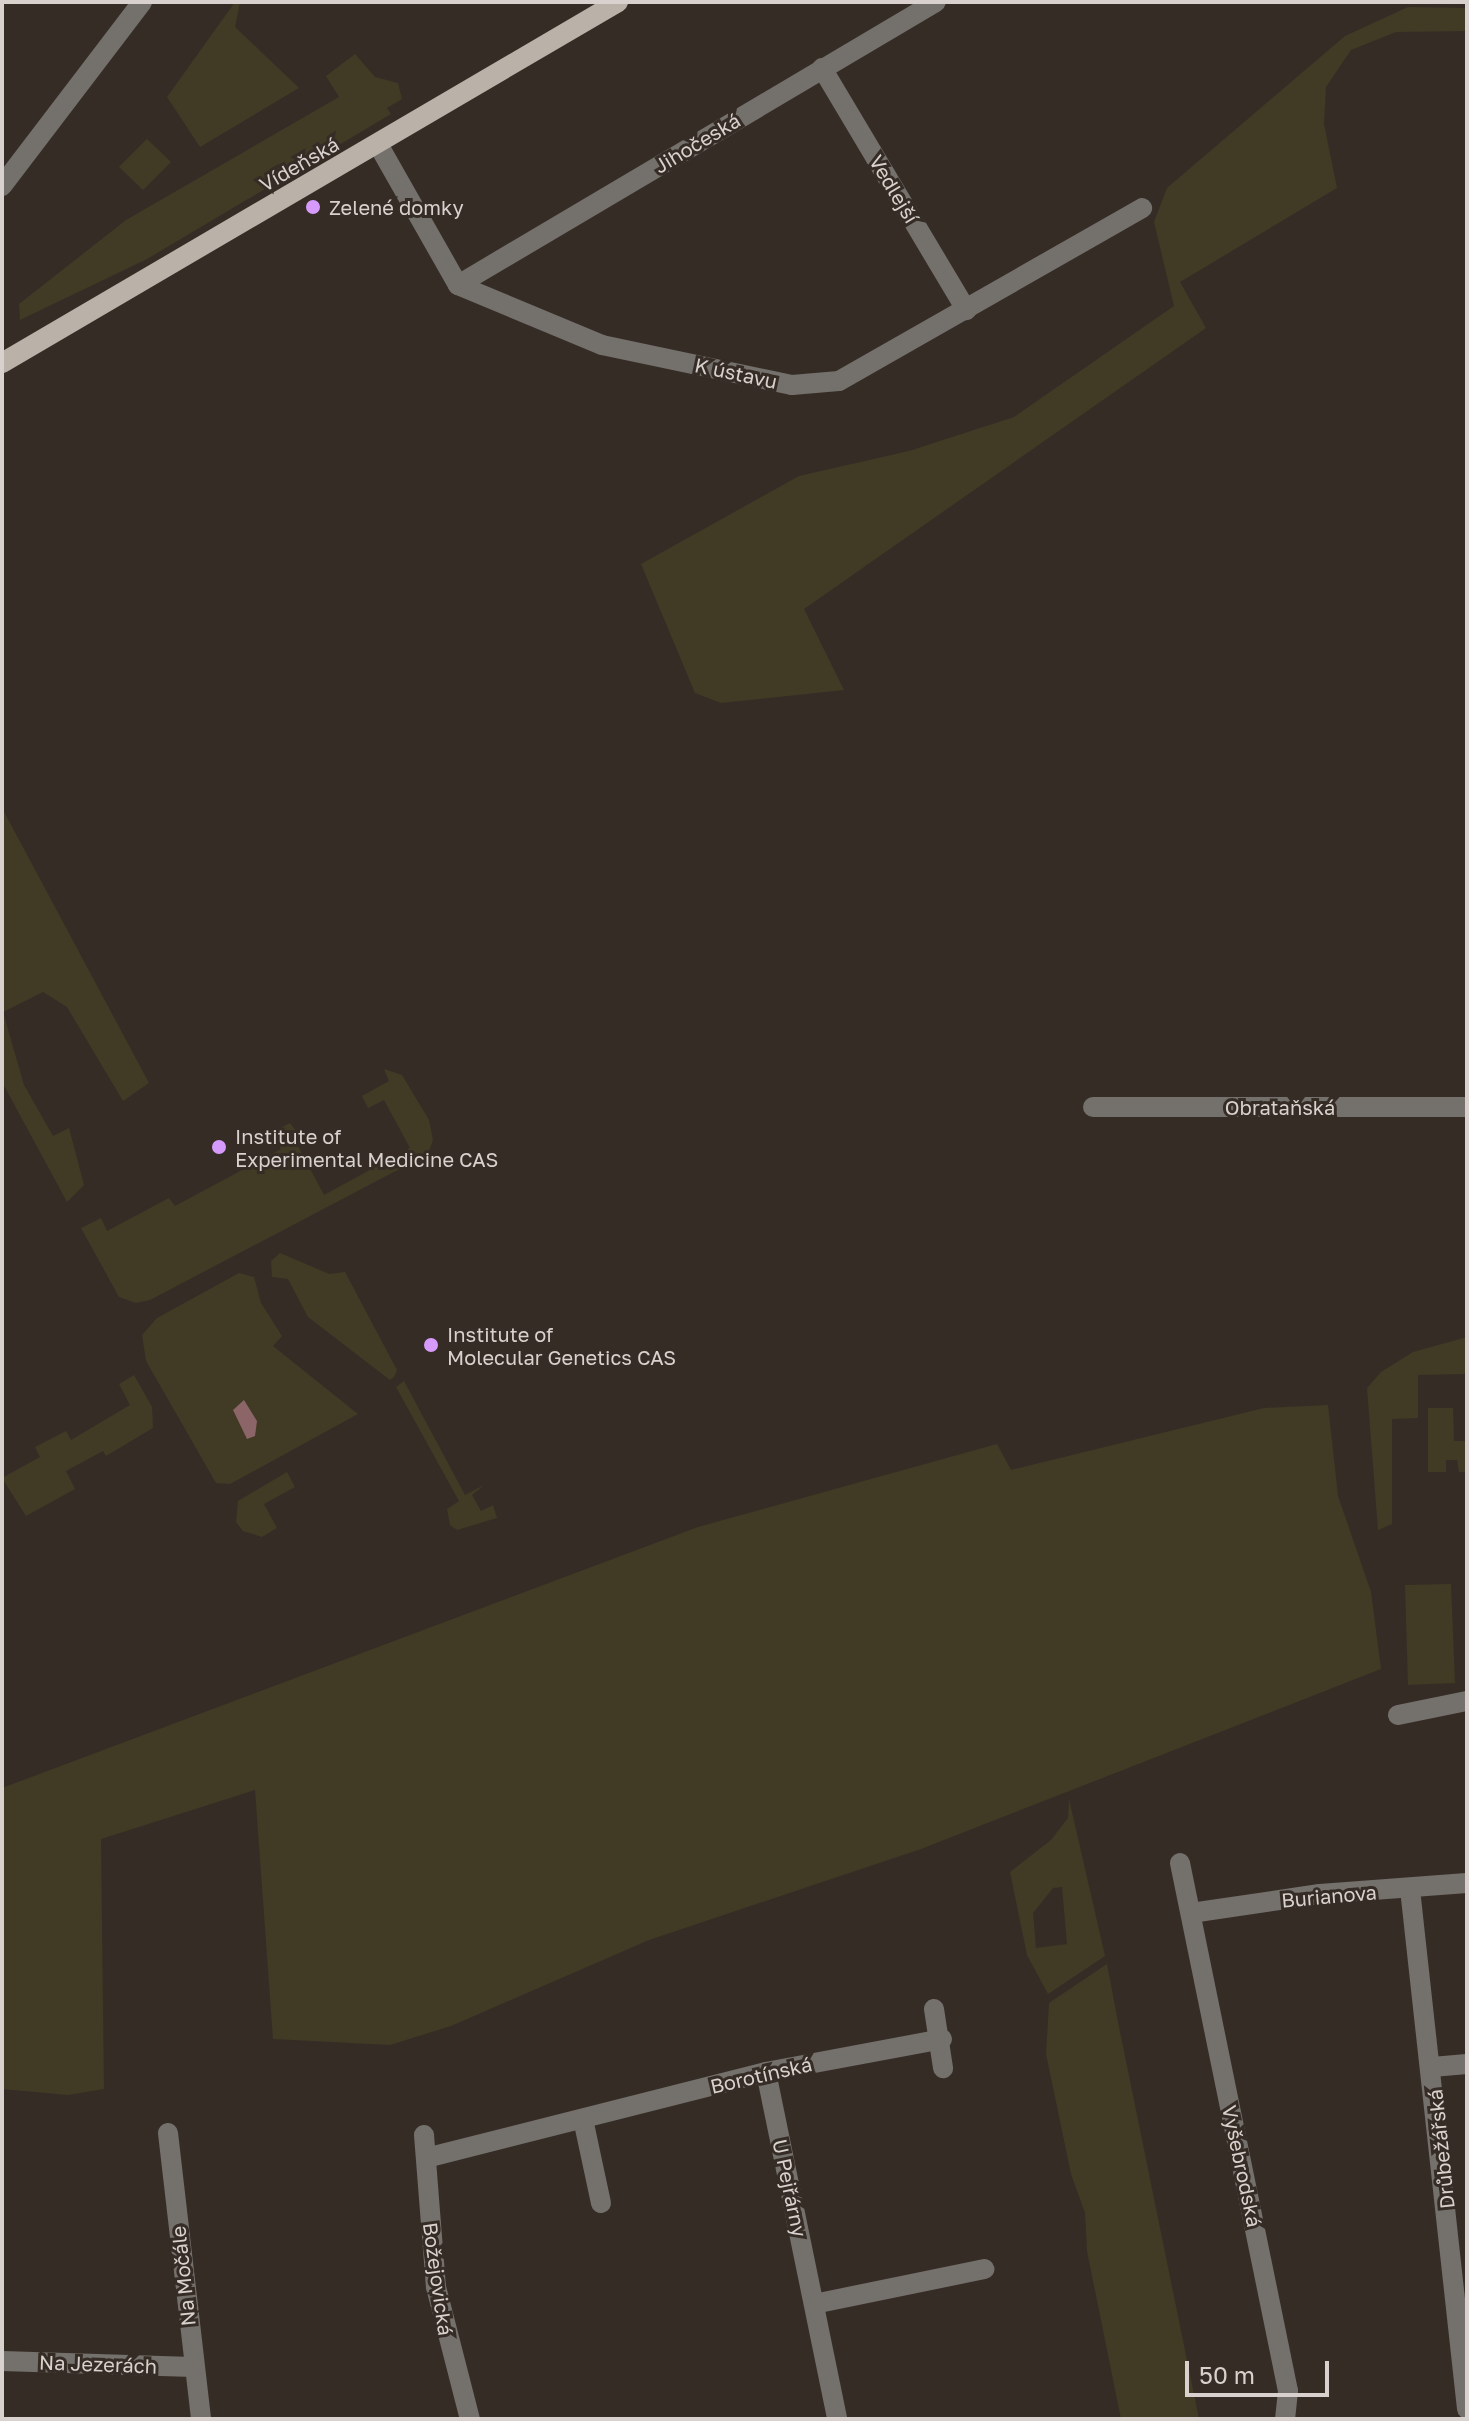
<!DOCTYPE html>
<meta charset="utf-8">
<style>
body{margin:0}
#map{position:relative;width:1469px;height:2421px;overflow:hidden;background:#362c26;font-family:"Golos Text",sans-serif}
div>[style]{position:absolute}
.green>*{inset:0;background:#413a24}
.water>*{inset:0;background:#8b6568}
.minor>*{height:20px;margin:-10px;padding:0 10px;transform-origin:10px;border-radius:10px;background:#74706c}
.major>*{height:20px;margin:-10px;padding:0 10px;transform-origin:10px;border-radius:10px;background:#bab2a9}
.dots>*{width:22px;height:22px;translate:-50% -50%;box-sizing:border-box;border:4px solid #362c26;border-radius:50%}
span{translate:-50% -50%;white-space:nowrap;text-align:center;line-height:1.15;-webkit-text-stroke:6px #362c26;paint-order:stroke}
.street-label{font-size:20px;color:#d8d1cd}
.poi-label{font-size:20px;color:#d8d1cd}
.left{translate:0 -50%;text-align:left}
.frame{position:absolute;inset:0;border:4px solid #d8d1cd;pointer-events:none}
.scale{position:absolute;left:1185px;top:2361px;width:144px;height:36px;box-sizing:border-box;border:4px solid #d8d1cd;border-top:0;padding-left:10px;font-size:24px;line-height:28px;white-space:nowrap;color:#d8d1cd;-webkit-text-stroke:6px #362c26;paint-order:stroke}
</style>
<div id="map">
<div class="green">
<i style="clip-path:polygon(235px 2px,240px 2px,235px 27px,299px 88px,200px 147px,167px 97px)"></i>
<i style="clip-path:polygon(1408px 7px,1467px 8px,1467px 31px,1396px 32px,1351px 50px,1326px 87px,1324px 124px,1337px 188px,1180px 282px,1206px 328px,804px 609px,844px 690px,721px 703px,695px 693px,641px 564px,799px 476px,909px 451px,1014px 417px,1174px 306px,1154px 222px,1167px 188px,1345px 36px)"></i>
<i style="clip-path:polygon(355px 54px,375px 77px,398px 83px,402px 99px,387px 108px,391px 114px,147px 259px,20px 320px,19px 304px,126px 220px,339px 97px,326px 76px)"></i>
<i style="clip-path:polygon(147px 139px,171px 162px,143px 190px,119px 167px)"></i>
<i style="clip-path:polygon(2px 808px,149px 1083px,123px 1101px,67px 1007px,43px 992px,3px 1012px,24px 1085px,53px 1136px,69px 1128px,84px 1185px,67px 1202px,2px 1082px)"></i>
<i style="clip-path:polygon(384px 1069px,402px 1075px,429px 1120px,433px 1140px,428px 1154px,150px 1300px,136px 1303px,119px 1297px,81px 1228px,101px 1218px,107px 1231px,169px 1198px,175px 1206px,281px 1149px,272px 1132px,290px 1123px,305px 1142px,298px 1146px,324px 1195px,410px 1148px,384px 1100px,368px 1108px,362px 1096px,389px 1081px)"></i>
<i style="clip-path:polygon(280px 1253px,329px 1274px,345px 1272px,397px 1370px,394px 1377px,390px 1380px,308px 1317px,288px 1279px,272px 1277px,271px 1261px)"></i>
<i style="clip-path:polygon(239px 1273px,254px 1277px,261px 1303px,282px 1336px,273px 1346px,358px 1414px,230px 1484px,216px 1483px,146px 1361px,142px 1335px,157px 1318px)"></i>
<i style="clip-path:polygon(1467px 1337px,1467px 1374px,1418px 1375px,1418px 1418px,1392px 1419px,1392px 1524px,1378px 1530px,1367px 1388px,1381px 1372px,1413px 1352px)"></i>
<i style="clip-path:polygon(134px 1375px,152px 1407px,153px 1428px,106px 1456px,103px 1451px,66px 1471px,75px 1489px,26px 1516px,2px 1478px,40px 1457px,35px 1447px,66px 1431px,71px 1440px,130px 1405px,119px 1384px)"></i>
<i style="clip-path:polygon(404px 1381px,465px 1495px,484px 1485px,472px 1495px,481px 1511px,493px 1505px,497px 1518px,457px 1530px,450px 1525px,447px 1509px,459px 1501px,396px 1387px)"></i>
<i style="clip-path:polygon(1328px 1405px,1338px 1496px,1371px 1592px,1381px 1669px,921px 1849px,649px 1940px,451px 2026px,390px 2045px,273px 2039px,255px 1790px,101px 1839px,104px 2089px,68px 2095px,2px 2089px,2px 1788px,698px 1527px,997px 1444px,1011px 1470px,1264px 1408px)"></i>
<i style="clip-path:polygon(1428px 1408px,1453px 1408px,1454px 1441px,1467px 1441px,1467px 1472px,1459px 1472px,1457px 1460px,1446px 1460px,1446px 1472px,1428px 1472px)"></i>
<i style="clip-path:polygon(287px 1472px,295px 1487px,264px 1504px,277px 1528px,262px 1537px,243px 1531px,236px 1522px,238px 1501px)"></i>
<i style="clip-path:polygon(1451px 1584px,1455px 1683px,1408px 1685px,1405px 1585px)"></i>
<i style="clip-path:polygon(evenodd,1069px 1799px,1105px 1956px,1048px 1994px,1027px 1955px,1010px 1872px,1051px 1840px,1068px 1818px,1069px 1799px,1062px 1887px,1067px 1944px,1036px 1948px,1033px 1913px,1053px 1888px,1062px 1887px)"></i>
<i style="clip-path:polygon(1107px 1964px,1118px 2022px,1199px 2419px,1121px 2419px,1087px 2251px,1085px 2213px,1071px 2174px,1046px 2054px,1049px 2003px)"></i>
</div>
<div class="water">
<i style="clip-path:polygon(244px 1400px,257px 1421px,255px 1436px,247px 1439px,233px 1410px)"></i>
</div>
<div class="minor">
<i style="left:822px;top:68px;width:282px;rotate:59.2deg"></i>
<i style="left:379px;top:146px;width:160px;rotate:60.4deg"></i>
<i style="left:458px;top:285px;width:156px;rotate:22.6deg"></i>
<i style="left:602px;top:345px;width:194px;rotate:11.9deg"></i>
<i style="left:792px;top:385px;width:47px;rotate:-4.9deg"></i>
<i style="left:839px;top:381px;width:349px;rotate:-29.7deg"></i>
<i style="left:2px;top:186px;width:231px;rotate:-52.7deg"></i>
<i style="left:458px;top:285px;width:555px;rotate:-30.63deg"></i>
<i style="left:1093px;top:1107px;width:374px"></i>
<i style="left:1398px;top:1715px;width:70px;rotate:-11.5deg"></i>
<i style="left:1180px;top:1863px;width:539px;rotate:78.44deg"></i>
<i style="left:1288px;top:2391px;width:28px;rotate:96deg"></i>
<i style="left:1410px;top:1889px;width:523px;rotate:83.74deg"></i>
<i style="left:1191px;top:1913px;width:130px;rotate:-8.4deg"></i>
<i style="left:1320px;top:1894px;width:147px;rotate:-4.3deg"></i>
<i style="left:934px;top:2009px;width:60px;rotate:81.3deg"></i>
<i style="left:1432px;top:2067px;width:35px;rotate:-5deg"></i>
<i style="left:766px;top:2072px;width:354px;rotate:78.4deg"></i>
<i style="left:583px;top:2119px;width:86px;rotate:77.9deg"></i>
<i style="left:168px;top:2133px;width:288px;rotate:83.4deg"></i>
<i style="left:424px;top:2135px;width:152px;rotate:85.5deg"></i>
<i style="left:436px;top:2287px;width:136px;rotate:75.6deg"></i>
<i style="left:426px;top:2158px;width:351px;rotate:-14.2deg"></i>
<i style="left:766px;top:2072px;width:179px;rotate:-10.6deg"></i>
<i style="left:814px;top:2304px;width:174px;rotate:-11.6deg"></i>
<i style="left:2px;top:2361px;width:191px;rotate:1.8deg"></i>
</div>
<div class="major">
<i style="left:2px;top:363px;width:714px;rotate:-30.37deg"></i>
</div>
<div class="dots">
<i style="left:313px;top:207px;background:#d69bfa"></i>
<i style="left:219px;top:1147px;background:#d69bfa"></i>
<i style="left:431px;top:1345px;background:#d69bfa"></i>
</div>
<div class="street-label">
<span style="left:697px;top:143px;rotate:-31deg">Jihočeská</span>
<span style="left:299px;top:164px;rotate:-30deg">Vídeňská</span>
<span style="left:894px;top:189px;rotate:59deg">Vedlejší</span>
<span style="left:736px;top:373px;rotate:12deg">K ústavu</span>
<span style="left:1280px;top:1107px">Obrataňská</span>
<span style="left:1329px;top:1896px;rotate:-5deg">Burianova</span>
<span style="left:761px;top:2075px;rotate:-13deg">Borotínská</span>
<span style="left:1441px;top:2149px;rotate:-96deg">Drůbežářská</span>
<span style="left:1242px;top:2166px;rotate:78deg">Vyšebrodská</span>
<span style="left:790px;top:2188px;rotate:78deg">U Pejřárny</span>
<span style="left:183px;top:2276px;rotate:-96deg">Na Močále</span>
<span style="left:438px;top:2279px;rotate:82deg">Božejovická</span>
<span style="left:98px;top:2364px;rotate:2deg">Na Jezerách</span>
</div>
<div class="poi-label">
<span class="left" style="left:329px;top:207px">Zelené domky</span>
<span class="left" style="left:235px;top:1148px">Institute of<br>Experimental Medicine CAS</span>
<span class="left" style="left:447px;top:1346px">Institute of<br>Molecular Genetics CAS</span>
</div>
<div class="frame"></div>
<div class="scale">50 m</div>
</div>
